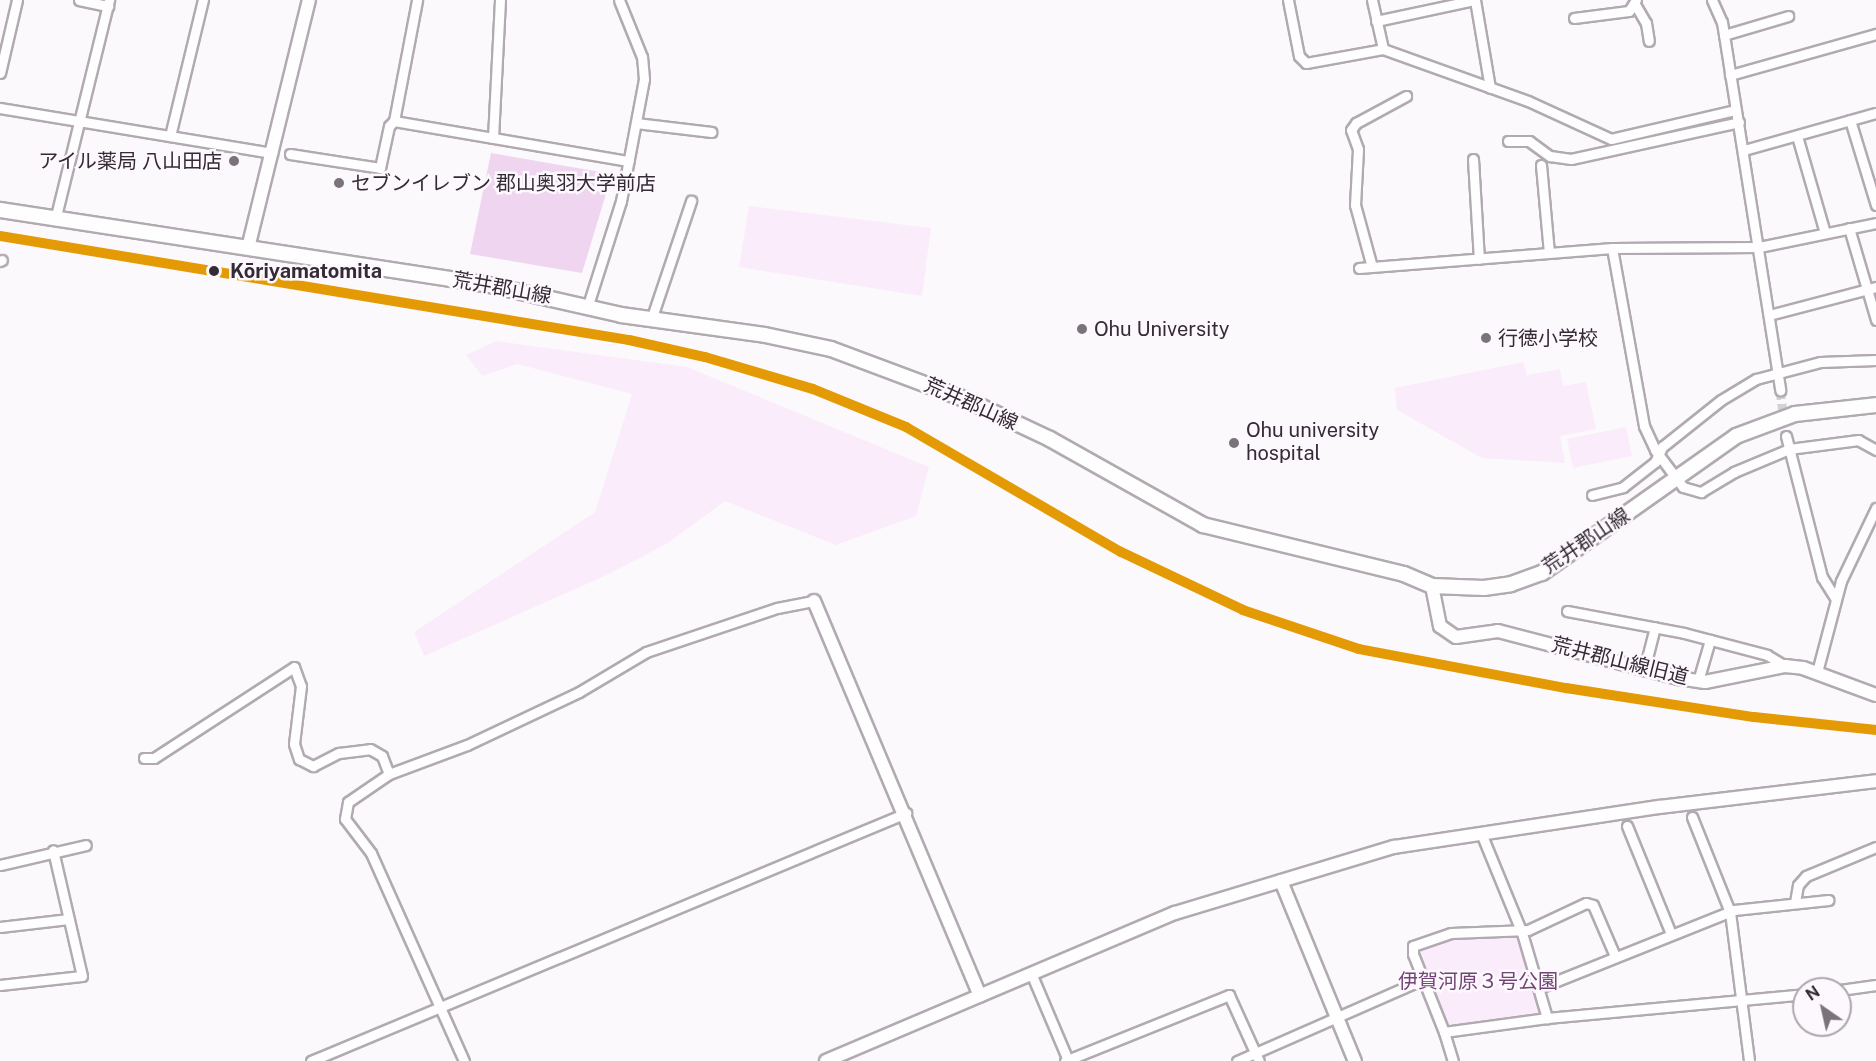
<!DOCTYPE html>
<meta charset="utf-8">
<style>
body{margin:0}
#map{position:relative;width:1876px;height:1061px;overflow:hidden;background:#fcf9fc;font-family:"Public Sans","Noto Sans JP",sans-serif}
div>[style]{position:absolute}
.green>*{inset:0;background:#fbecfc}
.water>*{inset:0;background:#efd5f0}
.minor-tunnel>*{height:9px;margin-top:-4.5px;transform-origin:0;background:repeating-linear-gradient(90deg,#d4d0d4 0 9px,transparent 0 13.5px)}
.roads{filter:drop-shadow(2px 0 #b1abb1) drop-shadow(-2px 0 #b1abb1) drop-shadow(0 2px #b1abb1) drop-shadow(0 -2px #b1abb1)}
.minor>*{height:9px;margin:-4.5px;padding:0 4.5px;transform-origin:4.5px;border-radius:4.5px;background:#fffeff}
.tertiary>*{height:12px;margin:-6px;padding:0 6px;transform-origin:6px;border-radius:6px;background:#fffeff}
.secondary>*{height:14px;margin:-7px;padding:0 7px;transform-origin:7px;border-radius:7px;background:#fffeff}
.rail-1>*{height:10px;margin:-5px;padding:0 5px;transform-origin:5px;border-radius:5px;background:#e49a05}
.dots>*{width:16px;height:16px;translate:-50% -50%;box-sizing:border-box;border:3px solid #fdf8fd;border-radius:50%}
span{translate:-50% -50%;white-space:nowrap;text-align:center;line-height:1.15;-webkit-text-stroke:5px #fdf8fd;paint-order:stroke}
.poi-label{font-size:20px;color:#342b34}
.right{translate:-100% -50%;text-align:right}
.left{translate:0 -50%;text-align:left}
.stop-label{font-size:20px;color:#342b34;font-weight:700}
.street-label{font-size:20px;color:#342b34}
.park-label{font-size:20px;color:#724475}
.north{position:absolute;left:1792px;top:977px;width:60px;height:60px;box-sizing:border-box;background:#fdf8fd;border:2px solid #ada6ad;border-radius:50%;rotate:326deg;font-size:16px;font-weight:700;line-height:24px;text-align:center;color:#342b34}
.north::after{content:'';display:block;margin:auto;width:21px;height:27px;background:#7a737a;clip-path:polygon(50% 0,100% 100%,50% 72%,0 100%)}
</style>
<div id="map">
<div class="green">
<i style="clip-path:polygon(749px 206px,931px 228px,922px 296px,739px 267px)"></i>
<i style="clip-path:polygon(496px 341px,687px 367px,929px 467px,916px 516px,836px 545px,725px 501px,668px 543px,609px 574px,424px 656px,414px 632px,595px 512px,632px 394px,517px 364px,482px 376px,466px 355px)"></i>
<i style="clip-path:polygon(1523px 362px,1527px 375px,1560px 369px,1563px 386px,1586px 382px,1596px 429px,1560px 436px,1565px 463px,1482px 458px,1397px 410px,1395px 388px)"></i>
<i style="clip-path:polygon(1626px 427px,1632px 456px,1573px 468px,1567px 439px)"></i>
<i style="clip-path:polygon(1513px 937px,1518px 940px,1540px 1011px,1537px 1017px,1453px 1027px,1447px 1023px,1417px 952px,1421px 947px,1452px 939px)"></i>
</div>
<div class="water">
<i style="clip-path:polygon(491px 153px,612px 174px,582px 273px,470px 254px)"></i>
</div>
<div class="minor-tunnel">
<i style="left:1780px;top:390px;width:46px;rotate:82.6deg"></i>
</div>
<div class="roads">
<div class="minor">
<i style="left:79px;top:0;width:30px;rotate:12deg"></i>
<i style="left:1288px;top:0;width:57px;rotate:78.9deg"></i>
<i style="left:1299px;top:56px;width:10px;rotate:45deg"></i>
<i style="left:1306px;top:63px;width:78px;rotate:-10.3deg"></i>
<i style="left:1383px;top:49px;width:154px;rotate:19.7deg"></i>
<i style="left:1528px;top:101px;width:91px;rotate:24.6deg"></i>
<i style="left:1611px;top:139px;width:128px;rotate:-13.1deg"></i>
<i style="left:1372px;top:0;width:50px;rotate:77.3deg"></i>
<i style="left:1475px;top:0;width:89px;rotate:80.3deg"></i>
<i style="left:1712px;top:0;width:24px;rotate:66deg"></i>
<i style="left:1722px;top:22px;width:373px;rotate:81deg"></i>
<i style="left:1636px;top:6px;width:20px;rotate:60deg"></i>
<i style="left:1646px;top:23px;width:18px;rotate:81deg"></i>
<i style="left:1574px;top:18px;width:55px;rotate:-7.3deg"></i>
<i style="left:1629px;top:11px;width:13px;rotate:-58deg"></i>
<i style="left:1376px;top:21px;width:100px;rotate:-12.1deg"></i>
<i style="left:1724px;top:35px;width:67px;rotate:-16.5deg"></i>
<i style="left:0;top:73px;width:75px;rotate:-76.9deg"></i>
<i style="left:1730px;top:75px;width:152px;rotate:-15.7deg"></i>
<i style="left:0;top:108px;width:276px;rotate:9.4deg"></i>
<i style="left:1850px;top:120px;width:89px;rotate:73deg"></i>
<i style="left:394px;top:121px;width:238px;rotate:9.7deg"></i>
<i style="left:636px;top:123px;width:76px;rotate:6.8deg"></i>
<i style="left:170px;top:136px;width:140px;rotate:-76.4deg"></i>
<i style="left:1797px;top:136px;width:101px;rotate:73.9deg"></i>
<i style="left:493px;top:138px;width:138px;rotate:-87.1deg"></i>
<i style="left:1508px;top:141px;width:21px"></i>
<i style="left:1529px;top:141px;width:26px;rotate:36deg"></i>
<i style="left:1550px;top:156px;width:21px;rotate:8deg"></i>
<i style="left:1571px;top:159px;width:172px;rotate:-12.4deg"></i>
<i style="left:1744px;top:150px;width:137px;rotate:-15.7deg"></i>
<i style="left:290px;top:154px;width:91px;rotate:8.8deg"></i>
<i style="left:380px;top:168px;width:43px;rotate:-77.9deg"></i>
<i style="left:389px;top:126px;width:7px;rotate:-45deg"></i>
<i style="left:394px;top:121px;width:123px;rotate:-79.2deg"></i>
<i style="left:1473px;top:159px;width:100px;rotate:86.6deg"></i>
<i style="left:1541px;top:165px;width:88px;rotate:84.8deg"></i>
<i style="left:55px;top:220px;width:227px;rotate:-76.2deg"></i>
<i style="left:1849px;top:228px;width:96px;rotate:73.6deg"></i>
<i style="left:1612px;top:248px;width:181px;rotate:79.8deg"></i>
<i style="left:1644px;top:426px;width:26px;rotate:65deg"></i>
<i style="left:1655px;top:450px;width:46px;rotate:52.9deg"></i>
<i style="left:1683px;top:487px;width:19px;rotate:16deg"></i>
<i style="left:1701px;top:492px;width:39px;rotate:-31deg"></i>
<i style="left:1734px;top:472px;width:60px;rotate:-22.7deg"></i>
<i style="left:1789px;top:449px;width:70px;rotate:-7.4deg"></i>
<i style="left:1858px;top:440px;width:21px;rotate:29deg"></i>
<i style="left:0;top:261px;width:2px;rotate:-27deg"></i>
<i style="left:1372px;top:267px;width:64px;rotate:-105.3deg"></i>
<i style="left:1355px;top:205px;width:56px;rotate:-86.9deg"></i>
<i style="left:1358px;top:149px;width:20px;rotate:-110deg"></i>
<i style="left:1351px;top:130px;width:9px;rotate:-54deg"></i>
<i style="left:1356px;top:123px;width:57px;rotate:-28.4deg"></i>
<i style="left:1359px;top:268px;width:254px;rotate:-4.5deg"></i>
<i style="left:1612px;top:248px;width:147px;rotate:-0.4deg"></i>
<i style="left:1759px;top:247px;width:119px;rotate:-11.6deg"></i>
<i style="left:588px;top:305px;width:109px;rotate:-72.4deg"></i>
<i style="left:621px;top:201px;width:124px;rotate:-79.3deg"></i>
<i style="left:644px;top:79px;width:22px;rotate:-95deg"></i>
<i style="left:642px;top:57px;width:61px;rotate:-112deg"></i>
<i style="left:1769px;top:315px;width:111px;rotate:-14.7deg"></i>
<i style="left:651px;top:320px;width:126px;rotate:-71.4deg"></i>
<i style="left:1786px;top:436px;width:146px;rotate:75.7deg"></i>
<i style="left:1822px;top:577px;width:25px;rotate:58deg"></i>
<i style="left:1592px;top:495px;width:32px;rotate:-14deg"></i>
<i style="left:1623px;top:487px;width:41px;rotate:-38deg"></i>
<i style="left:1655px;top:462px;width:17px;rotate:-65deg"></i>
<i style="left:1662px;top:447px;width:75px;rotate:-38.5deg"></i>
<i style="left:1721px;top:400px;width:41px;rotate:-31deg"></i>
<i style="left:1756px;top:379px;width:66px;rotate:-14.9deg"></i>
<i style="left:1820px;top:362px;width:56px;rotate:-2deg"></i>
<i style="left:1567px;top:611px;width:119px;rotate:10.6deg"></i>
<i style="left:1684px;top:633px;width:86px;rotate:14.8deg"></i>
<i style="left:1767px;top:655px;width:21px;rotate:31deg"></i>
<i style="left:1644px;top:670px;width:44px;rotate:-75.7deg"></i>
<i style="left:1817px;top:672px;width:94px;rotate:-75.2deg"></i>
<i style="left:1841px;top:581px;width:81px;rotate:-64.4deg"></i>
<i style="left:1698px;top:681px;width:43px;rotate:-73.7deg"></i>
<i style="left:144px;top:758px;width:10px"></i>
<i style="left:154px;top:758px;width:167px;rotate:-33deg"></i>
<i style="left:294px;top:667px;width:20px;rotate:70deg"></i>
<i style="left:301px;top:686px;width:58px;rotate:96.9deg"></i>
<i style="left:294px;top:744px;width:16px;rotate:72deg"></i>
<i style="left:299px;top:759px;width:16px;rotate:27deg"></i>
<i style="left:313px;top:766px;width:29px;rotate:-27deg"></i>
<i style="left:339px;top:753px;width:31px;rotate:-7deg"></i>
<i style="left:370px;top:749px;width:14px;rotate:30deg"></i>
<i style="left:382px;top:756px;width:19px;rotate:69deg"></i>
<i style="left:1692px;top:817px;width:102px;rotate:68.2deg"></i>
<i style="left:1730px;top:912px;width:150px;rotate:82.7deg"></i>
<i style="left:1627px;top:826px;width:117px;rotate:67.8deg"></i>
<i style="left:1481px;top:833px;width:108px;rotate:67.7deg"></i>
<i style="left:1522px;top:933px;width:89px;rotate:73.6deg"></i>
<i style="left:1547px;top:1018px;width:258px;rotate:-5.3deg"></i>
<i style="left:0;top:865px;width:88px;rotate:-13.1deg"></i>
<i style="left:1795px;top:902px;width:17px;rotate:-80deg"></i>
<i style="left:1798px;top:885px;width:12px;rotate:-48deg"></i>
<i style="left:1806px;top:876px;width:76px;rotate:-22.5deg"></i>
<i style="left:0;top:927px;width:69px;rotate:-6.6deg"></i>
<i style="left:1031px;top:973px;width:95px;rotate:67deg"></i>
<i style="left:0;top:985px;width:82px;rotate:-6.3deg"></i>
<i style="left:82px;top:976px;width:129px;rotate:-103deg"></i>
<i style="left:1539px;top:988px;width:210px;rotate:-21.8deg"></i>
<i style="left:1734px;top:910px;width:95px;rotate:-6.1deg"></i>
<i style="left:1840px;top:990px;width:36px;rotate:-8deg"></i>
<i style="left:1547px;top:1018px;width:104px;rotate:172.3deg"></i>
<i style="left:1444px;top:1032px;width:84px;rotate:-111.7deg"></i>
<i style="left:1413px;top:954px;width:8px;rotate:-90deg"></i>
<i style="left:1413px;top:946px;width:40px;rotate:-18.9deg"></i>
<i style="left:1451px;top:933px;width:77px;rotate:-2.2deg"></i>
<i style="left:1528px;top:930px;width:64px;rotate:-25deg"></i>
<i style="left:1586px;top:903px;width:7px;rotate:16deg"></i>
<i style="left:1593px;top:905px;width:56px;rotate:66.7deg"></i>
<i style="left:1444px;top:1032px;width:30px;rotate:73deg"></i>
<i style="left:311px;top:1061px;width:645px;rotate:-22.63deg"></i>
<i style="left:464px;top:1061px;width:228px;rotate:-114.1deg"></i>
<i style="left:371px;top:853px;width:43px;rotate:-127.4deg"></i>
<i style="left:345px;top:819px;width:17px;rotate:-80deg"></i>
<i style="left:348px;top:802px;width:50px;rotate:-34.3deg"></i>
<i style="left:389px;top:774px;width:83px;rotate:-20.4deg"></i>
<i style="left:467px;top:745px;width:124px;rotate:-25.3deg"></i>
<i style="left:579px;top:692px;width:78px;rotate:-30.8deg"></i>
<i style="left:646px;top:652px;width:138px;rotate:-18.6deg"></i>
<i style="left:777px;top:608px;width:38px;rotate:-11deg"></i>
<i style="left:1065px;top:1061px;width:177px;rotate:-21.9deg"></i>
<i style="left:1229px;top:995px;width:72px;rotate:65.6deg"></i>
<i style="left:1237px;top:1061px;width:204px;rotate:-23.7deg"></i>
</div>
<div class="tertiary">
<i style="left:248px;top:248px;width:255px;rotate:-76.2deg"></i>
<i style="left:1432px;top:586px;width:41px;rotate:78.7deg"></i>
<i style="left:1440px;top:626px;width:19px;rotate:35deg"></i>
<i style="left:1456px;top:637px;width:42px;rotate:-8.1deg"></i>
<i style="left:1498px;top:631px;width:187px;rotate:14.6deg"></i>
<i style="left:1679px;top:678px;width:26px;rotate:9deg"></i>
<i style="left:1705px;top:682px;width:82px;rotate:-11.3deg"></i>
<i style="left:1785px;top:666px;width:18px;rotate:6deg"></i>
<i style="left:1803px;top:668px;width:78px;rotate:20.3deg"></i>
<i style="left:814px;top:601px;width:428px;rotate:67.2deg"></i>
<i style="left:1281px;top:881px;width:195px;rotate:67.7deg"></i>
<i style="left:826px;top:1061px;width:379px;rotate:-23deg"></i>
<i style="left:1175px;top:913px;width:229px;rotate:-16.8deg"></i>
<i style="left:1394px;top:847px;width:268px;rotate:-8.6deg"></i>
<i style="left:1659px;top:807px;width:219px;rotate:-6.8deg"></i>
</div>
<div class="secondary">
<i style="left:0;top:210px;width:491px;rotate:8.7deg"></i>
<i style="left:485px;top:284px;width:139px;rotate:12.8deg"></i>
<i style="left:621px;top:315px;width:145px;rotate:7.9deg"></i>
<i style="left:765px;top:335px;width:67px;rotate:12deg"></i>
<i style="left:831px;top:349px;width:143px;rotate:20.5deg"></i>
<i style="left:965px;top:399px;width:94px;rotate:25.2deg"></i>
<i style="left:1050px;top:439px;width:176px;rotate:29.3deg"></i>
<i style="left:1203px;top:525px;width:207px;rotate:13.7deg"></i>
<i style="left:1404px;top:574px;width:30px;rotate:23deg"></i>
<i style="left:1432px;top:586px;width:52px;rotate:2.2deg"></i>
<i style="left:1484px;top:588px;width:27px;rotate:-8deg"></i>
<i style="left:1511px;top:584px;width:33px;rotate:-20deg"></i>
<i style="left:1542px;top:573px;width:237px;rotate:-35.2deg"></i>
<i style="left:1736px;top:436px;width:63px;rotate:-20.4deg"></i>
<i style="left:1795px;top:414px;width:81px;rotate:-6.3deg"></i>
</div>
</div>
<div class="rail-1">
<i style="left:0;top:236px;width:638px;rotate:9.39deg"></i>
<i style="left:629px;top:340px;width:78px;rotate:12.6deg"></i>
<i style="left:705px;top:357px;width:113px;rotate:16.5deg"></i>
<i style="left:813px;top:389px;width:100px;rotate:22.2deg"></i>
<i style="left:906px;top:427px;width:249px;rotate:30.2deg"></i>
<i style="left:1121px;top:552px;width:135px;rotate:25.4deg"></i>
<i style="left:1243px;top:610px;width:122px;rotate:18.6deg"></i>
<i style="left:1359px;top:649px;width:211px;rotate:10.7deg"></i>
<i style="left:1566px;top:688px;width:190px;rotate:8.8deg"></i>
<i style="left:1754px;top:717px;width:123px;rotate:6.1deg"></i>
</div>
<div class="dots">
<i style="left:234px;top:161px;background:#7a737a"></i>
<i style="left:339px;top:183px;background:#7a737a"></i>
<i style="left:214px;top:271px;background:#342b34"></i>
<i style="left:1082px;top:329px;background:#7a737a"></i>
<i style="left:1486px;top:338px;background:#7a737a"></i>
<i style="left:1234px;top:443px;background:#7a737a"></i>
</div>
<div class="poi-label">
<span class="right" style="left:222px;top:161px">アイル薬局 八山田店</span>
<span class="left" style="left:351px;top:183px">セブンイレブン 郡山奥羽大学前店</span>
<span class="left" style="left:1094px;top:329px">Ohu University</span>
<span class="left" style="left:1498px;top:338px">行徳小学校</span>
<span class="left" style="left:1246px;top:442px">Ohu university<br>hospital</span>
</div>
<div class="stop-label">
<span class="left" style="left:230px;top:271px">Kōriyamatomita</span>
</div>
<div class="street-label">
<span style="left:502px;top:288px;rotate:10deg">荒井郡山線</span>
<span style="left:971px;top:404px;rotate:24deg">荒井郡山線</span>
<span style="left:1586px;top:541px;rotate:-34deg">荒井郡山線</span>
<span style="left:1620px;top:661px;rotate:14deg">荒井郡山線旧道</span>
</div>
<div class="park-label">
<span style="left:1478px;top:981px">伊賀河原３号公園</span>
</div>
<div class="north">N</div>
</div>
